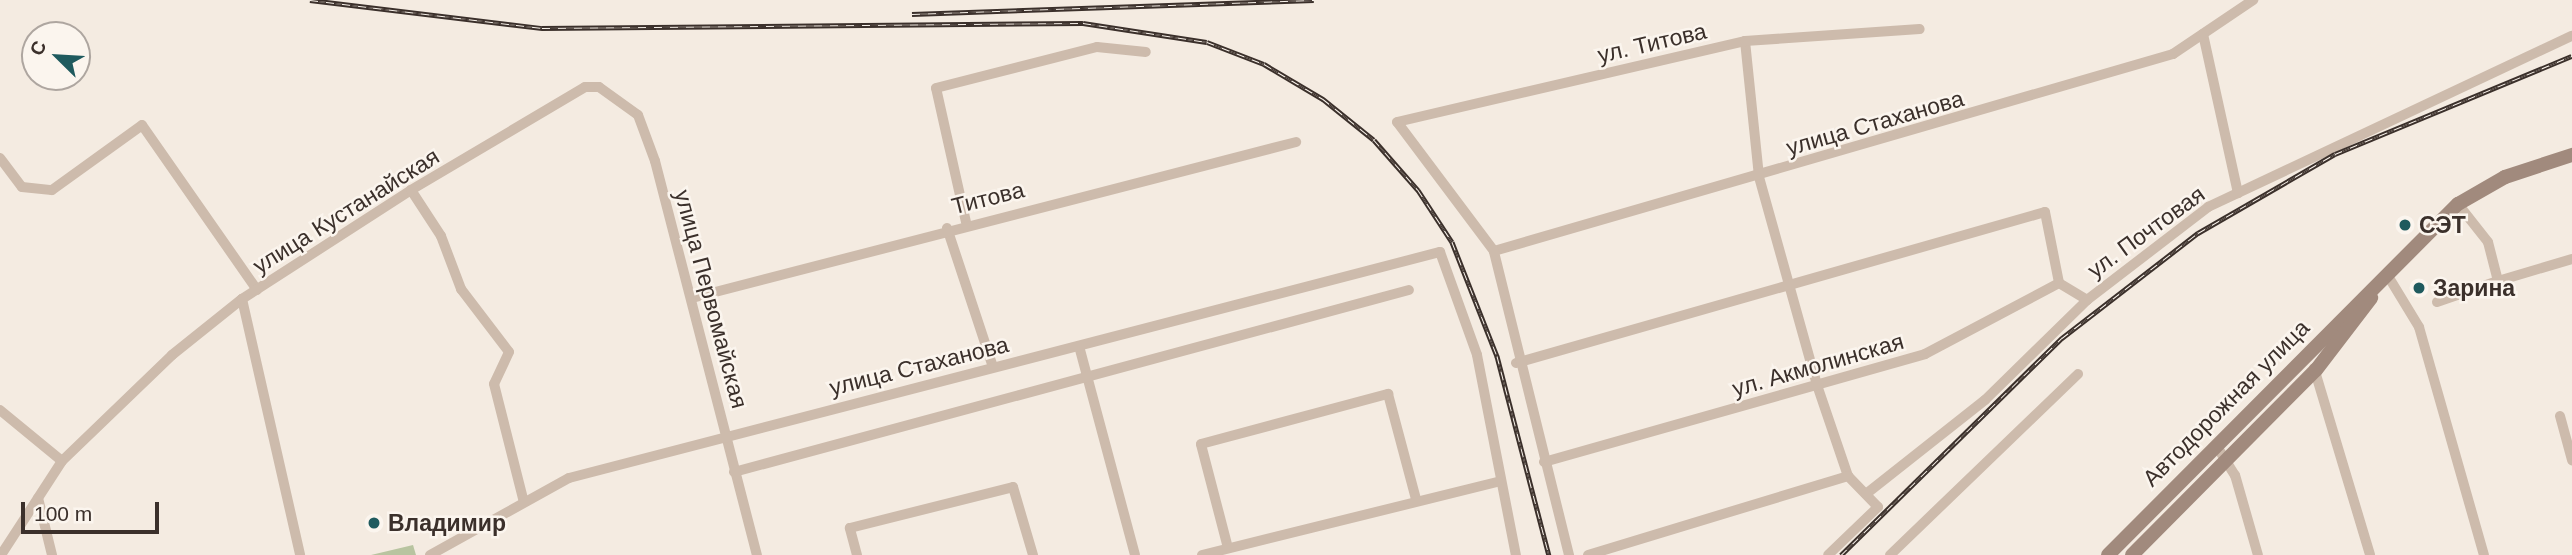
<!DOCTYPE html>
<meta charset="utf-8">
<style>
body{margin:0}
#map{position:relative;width:2572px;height:555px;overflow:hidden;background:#f4ebe1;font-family:Helvetica,sans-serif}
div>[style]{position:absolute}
.green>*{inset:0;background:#b8c4a0}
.minor>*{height:10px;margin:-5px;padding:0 5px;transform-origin:5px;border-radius:5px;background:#cdbbac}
.secondary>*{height:14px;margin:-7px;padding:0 7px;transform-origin:7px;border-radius:7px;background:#a18a7d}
.rail>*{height:5px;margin-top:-2.5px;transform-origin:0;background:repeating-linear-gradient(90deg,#fbf5ee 0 8px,#3b302b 0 16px);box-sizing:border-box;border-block:2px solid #3b302b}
.dots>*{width:19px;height:19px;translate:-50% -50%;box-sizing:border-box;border:4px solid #fbf5ee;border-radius:50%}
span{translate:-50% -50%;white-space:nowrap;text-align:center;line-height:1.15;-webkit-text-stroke:5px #fbf5ee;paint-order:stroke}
.street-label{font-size:23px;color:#3b302b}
.poi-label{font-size:23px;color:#3b302b;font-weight:700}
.left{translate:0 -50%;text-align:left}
.north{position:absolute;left:21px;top:21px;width:70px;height:70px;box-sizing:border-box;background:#fbf5ee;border:2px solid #aea6a0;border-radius:50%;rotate:294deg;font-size:19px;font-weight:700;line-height:28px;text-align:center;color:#3b302b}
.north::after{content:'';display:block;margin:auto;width:24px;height:32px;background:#1f5a5e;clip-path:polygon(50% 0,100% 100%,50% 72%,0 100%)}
.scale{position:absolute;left:21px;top:502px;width:138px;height:32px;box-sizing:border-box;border:4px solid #3b302b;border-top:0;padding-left:9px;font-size:21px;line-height:24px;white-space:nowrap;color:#3b302b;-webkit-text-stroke:5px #fbf5ee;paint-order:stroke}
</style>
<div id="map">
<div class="green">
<i style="clip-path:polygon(413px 545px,416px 555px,371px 555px)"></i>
</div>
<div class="minor">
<i style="left:2203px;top:34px;width:163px;rotate:77.6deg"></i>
<i style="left:1745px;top:41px;width:137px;rotate:84.1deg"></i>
<i style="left:1759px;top:177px;width:216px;rotate:74.4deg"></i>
<i style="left:1817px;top:385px;width:96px;rotate:71.2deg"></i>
<i style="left:1848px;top:476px;width:43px;rotate:45.9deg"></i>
<i style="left:1878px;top:507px;width:69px;rotate:136.2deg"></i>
<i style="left:0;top:158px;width:36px;rotate:53deg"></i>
<i style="left:22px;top:187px;width:30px;rotate:6deg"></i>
<i style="left:52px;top:190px;width:111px;rotate:-35.8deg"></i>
<i style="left:142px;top:125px;width:201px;rotate:55.1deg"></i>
<i style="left:411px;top:190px;width:55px;rotate:56.9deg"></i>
<i style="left:441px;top:236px;width:57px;rotate:69.3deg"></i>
<i style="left:461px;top:289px;width:79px;rotate:52.7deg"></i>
<i style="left:509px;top:352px;width:35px;rotate:115deg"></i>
<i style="left:494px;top:384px;width:119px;rotate:75.8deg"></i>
<i style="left:966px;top:222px;width:137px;rotate:-102.6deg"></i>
<i style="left:936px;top:88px;width:166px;rotate:-14.3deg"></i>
<i style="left:1097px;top:47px;width:49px;rotate:5.8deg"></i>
<i style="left:947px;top:228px;width:146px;rotate:71.7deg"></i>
<i style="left:1494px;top:251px;width:707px;rotate:-16.18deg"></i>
<i style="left:2173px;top:54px;width:97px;rotate:-34deg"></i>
<i style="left:2388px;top:276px;width:60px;rotate:58.7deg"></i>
<i style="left:2419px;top:327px;width:237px;rotate:74.1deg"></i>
<i style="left:2498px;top:281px;width:77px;rotate:-16.6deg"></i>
<i style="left:692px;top:298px;width:624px;rotate:-14.48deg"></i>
<i style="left:242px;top:299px;width:262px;rotate:77.2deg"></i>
<i style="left:2437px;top:302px;width:65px;rotate:-19deg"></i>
<i style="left:2498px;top:281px;width:40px;rotate:-104.4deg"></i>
<i style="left:2488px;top:242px;width:48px;rotate:-128.3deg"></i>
<i style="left:1079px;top:346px;width:216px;rotate:75deg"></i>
<i style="left:1516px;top:363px;width:550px;rotate:-15.93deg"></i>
<i style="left:2045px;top:212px;width:72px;rotate:78.8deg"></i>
<i style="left:2314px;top:368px;width:195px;rotate:73.3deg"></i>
<i style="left:0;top:410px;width:80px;rotate:39.4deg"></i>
<i style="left:2560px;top:416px;width:46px;rotate:74.7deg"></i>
<i style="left:2216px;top:445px;width:36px;rotate:58deg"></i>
<i style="left:2235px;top:475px;width:83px;rotate:74deg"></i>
<i style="left:1544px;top:462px;width:396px;rotate:-15.8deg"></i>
<i style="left:1925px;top:354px;width:152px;rotate:-27.9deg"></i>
<i style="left:2059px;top:283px;width:33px;rotate:31deg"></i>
<i style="left:734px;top:472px;width:699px;rotate:-15.09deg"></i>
<i style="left:1866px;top:494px;width:152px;rotate:-38.3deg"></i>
<i style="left:1985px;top:400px;width:143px;rotate:-44.4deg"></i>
<i style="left:2087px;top:300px;width:153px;rotate:-37.5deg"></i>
<i style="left:2208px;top:207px;width:402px;rotate:-25.2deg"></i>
<i style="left:38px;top:498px;width:59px;rotate:76.2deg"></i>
<i style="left:1228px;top:548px;width:107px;rotate:-104.6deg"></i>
<i style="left:1201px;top:444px;width:194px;rotate:-15deg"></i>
<i style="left:1388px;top:394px;width:109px;rotate:75.1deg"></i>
<i style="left:1px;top:555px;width:112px;rotate:-57deg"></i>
<i style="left:62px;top:461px;width:153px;rotate:-43.9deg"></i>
<i style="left:172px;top:355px;width:90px;rotate:-38.7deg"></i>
<i style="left:242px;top:299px;width:201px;rotate:-32.8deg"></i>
<i style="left:411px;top:190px;width:202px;rotate:-30.6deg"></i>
<i style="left:585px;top:87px;width:14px"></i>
<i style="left:599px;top:87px;width:48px;rotate:35.7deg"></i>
<i style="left:638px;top:115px;width:49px;rotate:69.7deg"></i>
<i style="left:655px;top:161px;width:407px;rotate:75.5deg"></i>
<i style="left:430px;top:555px;width:159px;rotate:-29deg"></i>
<i style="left:569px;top:478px;width:900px;rotate:-14.55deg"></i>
<i style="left:1440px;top:252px;width:109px;rotate:70.2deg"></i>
<i style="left:1477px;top:355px;width:204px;rotate:79deg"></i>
<i style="left:857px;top:555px;width:28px;rotate:-105deg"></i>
<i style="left:850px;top:528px;width:168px;rotate:-14.1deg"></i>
<i style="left:1013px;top:487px;width:71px;rotate:73.6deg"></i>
<i style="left:1202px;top:555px;width:305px;rotate:-13.9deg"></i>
<i style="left:1569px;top:555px;width:313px;rotate:-103.9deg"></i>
<i style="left:1494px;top:251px;width:161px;rotate:-126.9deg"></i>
<i style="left:1397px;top:122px;width:357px;rotate:-13.1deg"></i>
<i style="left:1745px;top:41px;width:175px;rotate:-3.9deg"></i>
<i style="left:1588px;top:555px;width:272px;rotate:-16.9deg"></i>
<i style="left:1890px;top:555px;width:261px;rotate:-43.9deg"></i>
</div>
<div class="secondary">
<i style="left:2108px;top:555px;width:496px;rotate:-45.1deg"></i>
<i style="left:2458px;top:204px;width:54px;rotate:-29.9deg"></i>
<i style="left:2505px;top:177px;width:71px;rotate:-18.2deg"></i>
<i style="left:2132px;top:555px;width:261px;rotate:-45.2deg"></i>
<i style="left:2316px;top:370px;width:91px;rotate:-52.6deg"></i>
</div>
<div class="rail">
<i style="left:310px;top:0;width:234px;rotate:6.9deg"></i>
<i style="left:542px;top:28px;width:541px;rotate:-0.53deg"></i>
<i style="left:1083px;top:23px;width:125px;rotate:8.7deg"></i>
<i style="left:1207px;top:42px;width:61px;rotate:21.1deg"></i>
<i style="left:1264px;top:64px;width:69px;rotate:30.7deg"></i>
<i style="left:1323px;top:99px;width:65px;rotate:38.8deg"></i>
<i style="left:1374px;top:140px;width:67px;rotate:48.7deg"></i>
<i style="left:1418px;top:190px;width:62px;rotate:56.8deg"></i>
<i style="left:1452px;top:242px;width:123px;rotate:68.5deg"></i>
<i style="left:1497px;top:356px;width:206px;rotate:75.4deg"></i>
<i style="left:912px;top:14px;width:402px;rotate:-2deg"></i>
<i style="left:1841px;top:555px;width:310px;rotate:-44.5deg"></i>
<i style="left:2062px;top:338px;width:172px;rotate:-37.7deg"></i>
<i style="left:2198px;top:233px;width:158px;rotate:-30deg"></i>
<i style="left:2335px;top:154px;width:256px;rotate:-22.5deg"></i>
</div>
<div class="dots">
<i style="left:2405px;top:225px;background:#1f5a5e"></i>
<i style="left:2419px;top:288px;background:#1f5a5e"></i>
<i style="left:374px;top:523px;background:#1f5a5e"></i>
</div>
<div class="street-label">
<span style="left:1652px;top:43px;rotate:-13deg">ул. Титова</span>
<span style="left:1875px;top:123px;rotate:-16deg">улица Стаханова</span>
<span style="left:988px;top:198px;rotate:-14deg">Титова</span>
<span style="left:346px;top:211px;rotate:-32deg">улица Кустанайская</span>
<span style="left:2146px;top:232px;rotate:-36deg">ул. Почтовая</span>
<span style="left:711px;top:299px;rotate:75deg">улица Первомайская</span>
<span style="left:1818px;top:365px;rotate:-16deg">ул. Акмолинская</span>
<span style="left:919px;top:366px;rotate:-14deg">улица Стаханова</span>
<span style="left:2226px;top:403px;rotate:-45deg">Автодорожная улица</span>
</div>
<div class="poi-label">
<span class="left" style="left:2419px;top:225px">СЭТ</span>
<span class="left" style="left:2433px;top:288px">Зарина</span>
<span class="left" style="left:388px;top:523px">Владимир</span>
</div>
<div class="north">С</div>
<div class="scale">100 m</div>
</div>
